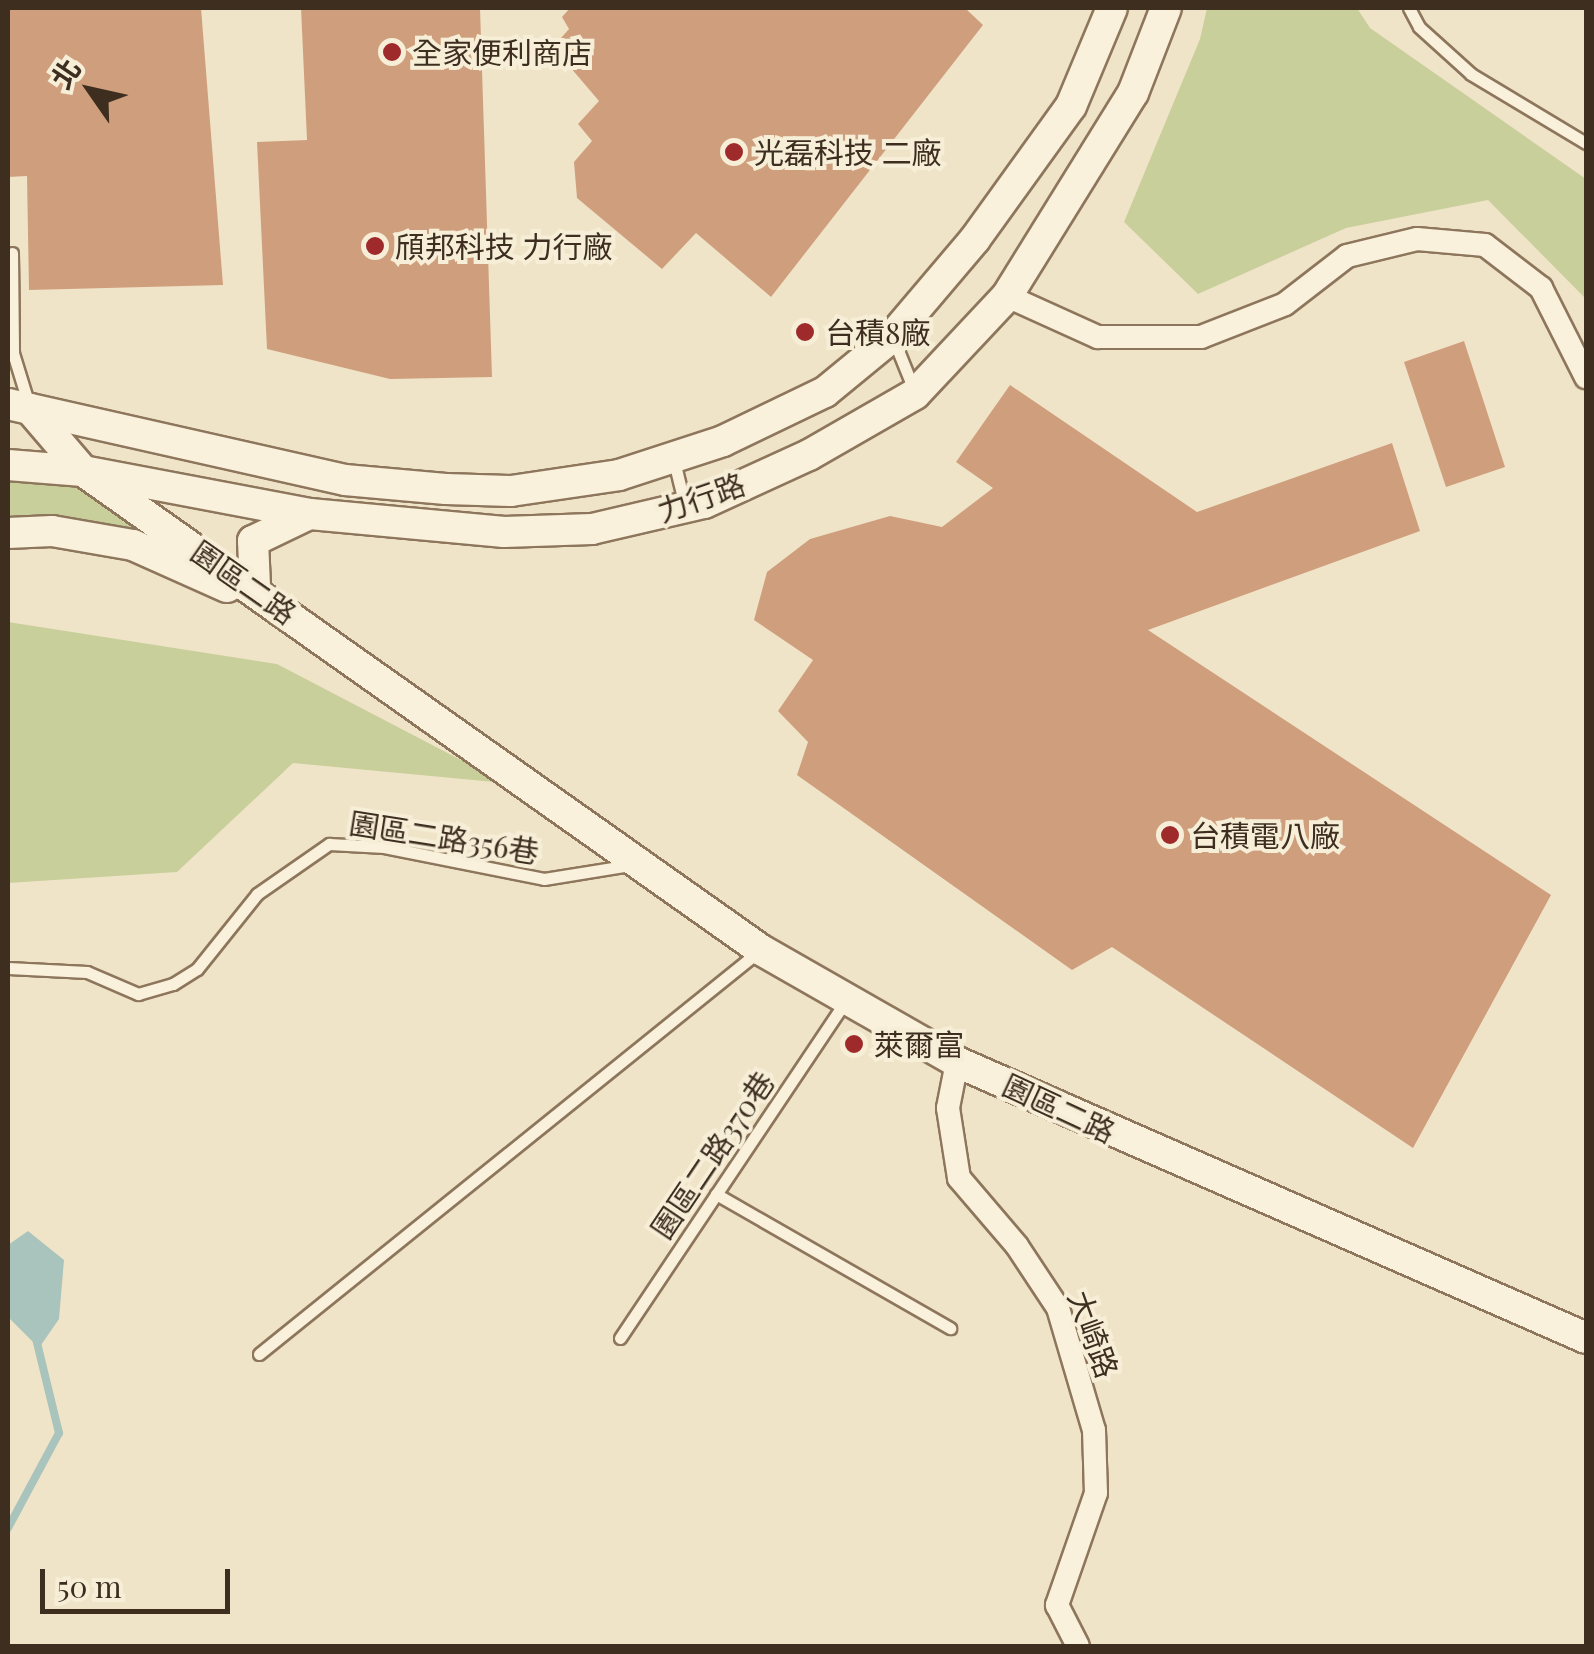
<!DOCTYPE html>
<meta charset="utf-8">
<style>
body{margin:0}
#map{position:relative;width:1594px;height:1654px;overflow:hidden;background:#f0e4c8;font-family:"Playfair Display","Noto Sans TC",serif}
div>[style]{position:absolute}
.green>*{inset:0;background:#c9cf9b}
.water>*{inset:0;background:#a9c4bc}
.stream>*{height:8px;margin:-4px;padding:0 4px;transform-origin:4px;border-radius:4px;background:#a9c4bc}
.building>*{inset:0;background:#cf9f7d}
.roads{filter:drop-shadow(2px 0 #8d765c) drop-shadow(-2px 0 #8d765c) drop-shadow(0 2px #8d765c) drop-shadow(0 -2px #8d765c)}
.lane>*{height:11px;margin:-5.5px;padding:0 5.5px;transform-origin:5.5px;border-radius:5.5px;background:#faf1dc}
.street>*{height:22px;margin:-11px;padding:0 11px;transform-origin:11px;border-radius:11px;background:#faf1dc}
.secondary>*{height:30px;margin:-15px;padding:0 15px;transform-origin:15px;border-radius:15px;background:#faf1dc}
.dots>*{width:28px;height:28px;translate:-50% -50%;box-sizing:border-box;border:5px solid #f7eed8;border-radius:50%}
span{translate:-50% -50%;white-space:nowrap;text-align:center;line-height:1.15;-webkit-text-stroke:8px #f7eed8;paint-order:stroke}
.poi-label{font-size:30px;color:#3d2e20}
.left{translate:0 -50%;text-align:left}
.street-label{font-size:30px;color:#3d2e20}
.frame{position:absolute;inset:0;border:10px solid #3d2e20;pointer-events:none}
.north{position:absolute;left:40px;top:40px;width:100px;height:100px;-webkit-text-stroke:8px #f7eed8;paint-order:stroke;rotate:304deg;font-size:28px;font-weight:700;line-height:40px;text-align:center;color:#3d2e20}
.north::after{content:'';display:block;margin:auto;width:35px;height:45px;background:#3d2e20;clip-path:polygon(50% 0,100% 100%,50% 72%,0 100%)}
.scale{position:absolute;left:40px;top:1569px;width:190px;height:45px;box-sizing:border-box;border:5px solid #3d2e20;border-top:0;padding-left:12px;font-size:30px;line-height:35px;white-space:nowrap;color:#3d2e20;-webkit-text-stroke:8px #f7eed8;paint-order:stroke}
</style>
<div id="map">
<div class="green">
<i style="clip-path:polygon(1207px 8px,1357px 8px,1370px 28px,1586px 179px,1586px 299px,1488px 200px,1346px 228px,1198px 294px,1124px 222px,1200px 39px)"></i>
<i style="clip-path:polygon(8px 482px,77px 482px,159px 536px,8px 522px)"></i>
<i style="clip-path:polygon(8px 622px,277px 664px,505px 783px,293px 763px,177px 872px,8px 883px)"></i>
</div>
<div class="water">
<i style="clip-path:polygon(28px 1231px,64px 1260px,59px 1319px,39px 1348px,8px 1317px,8px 1245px)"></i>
</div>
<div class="stream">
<i style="left:8px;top:1528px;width:108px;rotate:-61.8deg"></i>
<i style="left:59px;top:1433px;width:97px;rotate:-103.7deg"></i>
</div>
<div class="building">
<i style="clip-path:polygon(8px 8px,201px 8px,223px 285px,29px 290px,27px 176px,8px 177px)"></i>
<i style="clip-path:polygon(301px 8px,480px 8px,492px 377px,390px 379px,267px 349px,257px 142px,307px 140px)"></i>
<i style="clip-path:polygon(570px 8px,965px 8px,983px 25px,771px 297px,696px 233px,662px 269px,577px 198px,574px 162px,592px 141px,578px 124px,599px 101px,553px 47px,569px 29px,562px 17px)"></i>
<i style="clip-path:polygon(1464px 341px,1505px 467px,1446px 487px,1404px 362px)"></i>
<i style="clip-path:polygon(1010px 385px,1197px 512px,1392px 443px,1420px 531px,1148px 630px,1551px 895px,1413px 1148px,1112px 947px,1072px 970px,797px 775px,808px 742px,778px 711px,813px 660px,754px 620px,767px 572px,810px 539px,890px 516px,942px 527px,993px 488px,956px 462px)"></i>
</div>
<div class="roads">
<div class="lane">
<i style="left:1409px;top:8px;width:21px;rotate:62deg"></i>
<i style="left:1419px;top:27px;width:70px;rotate:42.1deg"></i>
<i style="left:1471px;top:74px;width:134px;rotate:31deg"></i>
<i style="left:12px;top:253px;width:100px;rotate:89.4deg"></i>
<i style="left:13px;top:353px;width:54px;rotate:72.9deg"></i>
<i style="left:893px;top:338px;width:56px;rotate:68deg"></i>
<i style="left:674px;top:461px;width:46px;rotate:76.3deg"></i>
<i style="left:8px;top:968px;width:79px;rotate:2.9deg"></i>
<i style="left:87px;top:972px;width:56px;rotate:23.3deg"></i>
<i style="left:138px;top:994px;width:36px;rotate:-16deg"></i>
<i style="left:173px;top:984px;width:28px;rotate:-32deg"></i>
<i style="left:197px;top:969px;width:96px;rotate:-51.3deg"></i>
<i style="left:257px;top:894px;width:88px;rotate:-34.8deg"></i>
<i style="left:329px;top:844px;width:55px;rotate:3.1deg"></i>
<i style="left:384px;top:847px;width:163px;rotate:11.3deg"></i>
<i style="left:544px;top:879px;width:87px;rotate:-9.2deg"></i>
<i style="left:716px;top:1194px;width:270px;rotate:29.8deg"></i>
<i style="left:620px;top:1338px;width:408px;rotate:-56.2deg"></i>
<i style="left:259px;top:1354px;width:641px;rotate:-38.86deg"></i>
</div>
<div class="street">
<i style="left:1007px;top:296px;width:100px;rotate:24.3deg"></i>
<i style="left:1098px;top:337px;width:103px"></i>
<i style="left:1201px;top:337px;width:90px;rotate:-21.4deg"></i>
<i style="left:1285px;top:304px;width:78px;rotate:-37.7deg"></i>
<i style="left:1347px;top:256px;width:72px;rotate:-13.7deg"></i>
<i style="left:1417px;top:239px;width:68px;rotate:5deg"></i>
<i style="left:1485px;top:245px;width:71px;rotate:37.5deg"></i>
<i style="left:1541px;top:288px;width:100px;rotate:63.2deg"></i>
<i style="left:957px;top:1062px;width:47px;rotate:101.1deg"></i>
<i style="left:948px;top:1108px;width:71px;rotate:81.1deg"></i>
<i style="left:959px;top:1178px;width:89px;rotate:49.5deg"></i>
<i style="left:1017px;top:1246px;width:74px;rotate:56.5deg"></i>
<i style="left:1058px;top:1308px;width:127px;rotate:73.6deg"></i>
<i style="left:1094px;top:1430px;width:63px;rotate:88.2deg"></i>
<i style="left:1096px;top:1493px;width:119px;rotate:109.2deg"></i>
<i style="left:1057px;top:1605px;width:46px;rotate:62.9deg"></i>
</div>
<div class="secondary">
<i style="left:8px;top:404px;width:345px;rotate:12.7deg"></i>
<i style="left:345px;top:480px;width:101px;rotate:5.1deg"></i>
<i style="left:446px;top:489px;width:65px;rotate:1.8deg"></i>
<i style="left:511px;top:491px;width:109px;rotate:-8.4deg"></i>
<i style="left:619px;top:475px;width:109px;rotate:-18.1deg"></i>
<i style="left:723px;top:441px;width:113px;rotate:-25.7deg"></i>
<i style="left:825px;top:392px;width:87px;rotate:-39.4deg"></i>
<i style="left:892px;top:337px;width:128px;rotate:-49.7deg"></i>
<i style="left:975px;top:239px;width:164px;rotate:-54.2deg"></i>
<i style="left:1071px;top:106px;width:106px;rotate:-67.3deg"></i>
<i style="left:30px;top:409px;width:82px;rotate:49.5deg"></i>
<i style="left:83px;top:471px;width:830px;rotate:35.24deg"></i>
<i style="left:761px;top:950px;width:226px;rotate:29.7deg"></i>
<i style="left:957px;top:1062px;width:687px;rotate:23.69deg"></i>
<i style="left:8px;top:465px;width:75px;rotate:4.6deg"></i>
<i style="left:83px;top:471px;width:231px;rotate:10.7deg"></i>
<i style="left:310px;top:514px;width:195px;rotate:5.3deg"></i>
<i style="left:504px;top:532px;width:88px;rotate:-2deg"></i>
<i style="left:592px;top:529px;width:115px;rotate:-13.1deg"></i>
<i style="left:704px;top:503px;width:115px;rotate:-24.6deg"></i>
<i style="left:809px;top:455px;width:122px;rotate:-29.9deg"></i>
<i style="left:915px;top:394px;width:134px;rotate:-46.8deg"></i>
<i style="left:1007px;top:296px;width:239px;rotate:-58.2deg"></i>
<i style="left:1133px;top:93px;width:91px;rotate:-68.8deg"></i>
<i style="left:8px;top:533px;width:44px;rotate:-2.6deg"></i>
<i style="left:52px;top:531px;width:82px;rotate:9.8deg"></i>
<i style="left:133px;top:545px;width:103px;rotate:24.1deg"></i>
<i style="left:255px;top:586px;width:45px;rotate:-92.5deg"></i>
<i style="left:253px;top:541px;width:60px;rotate:-25.7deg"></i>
</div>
</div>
<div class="dots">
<i style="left:392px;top:52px;background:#9e2a2b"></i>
<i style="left:734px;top:152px;background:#9e2a2b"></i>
<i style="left:375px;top:246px;background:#9e2a2b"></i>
<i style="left:805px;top:332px;background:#9e2a2b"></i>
<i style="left:1170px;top:835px;background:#9e2a2b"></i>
<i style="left:854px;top:1044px;background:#9e2a2b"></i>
</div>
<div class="poi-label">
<span class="left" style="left:412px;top:52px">全家便利商店</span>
<span class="left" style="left:754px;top:152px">光磊科技 二廠</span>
<span class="left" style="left:395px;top:246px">頎邦科技 力行廠</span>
<span class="left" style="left:825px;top:332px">台積8廠</span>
<span class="left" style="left:1190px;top:835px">台積電八廠</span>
<span class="left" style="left:874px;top:1044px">萊爾富</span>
</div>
<div class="street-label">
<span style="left:701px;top:497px;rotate:-19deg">力行路</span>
<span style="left:244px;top:582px;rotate:35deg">園區二路</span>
<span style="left:444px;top:837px;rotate:9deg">園區二路356巷</span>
<span style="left:1059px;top:1108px;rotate:25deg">園區二路</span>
<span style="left:712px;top:1155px;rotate:-56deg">園區二路370巷</span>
<span style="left:1094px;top:1334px;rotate:70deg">大崎路</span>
</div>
<div class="frame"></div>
<div class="north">北</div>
<div class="scale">50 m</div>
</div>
